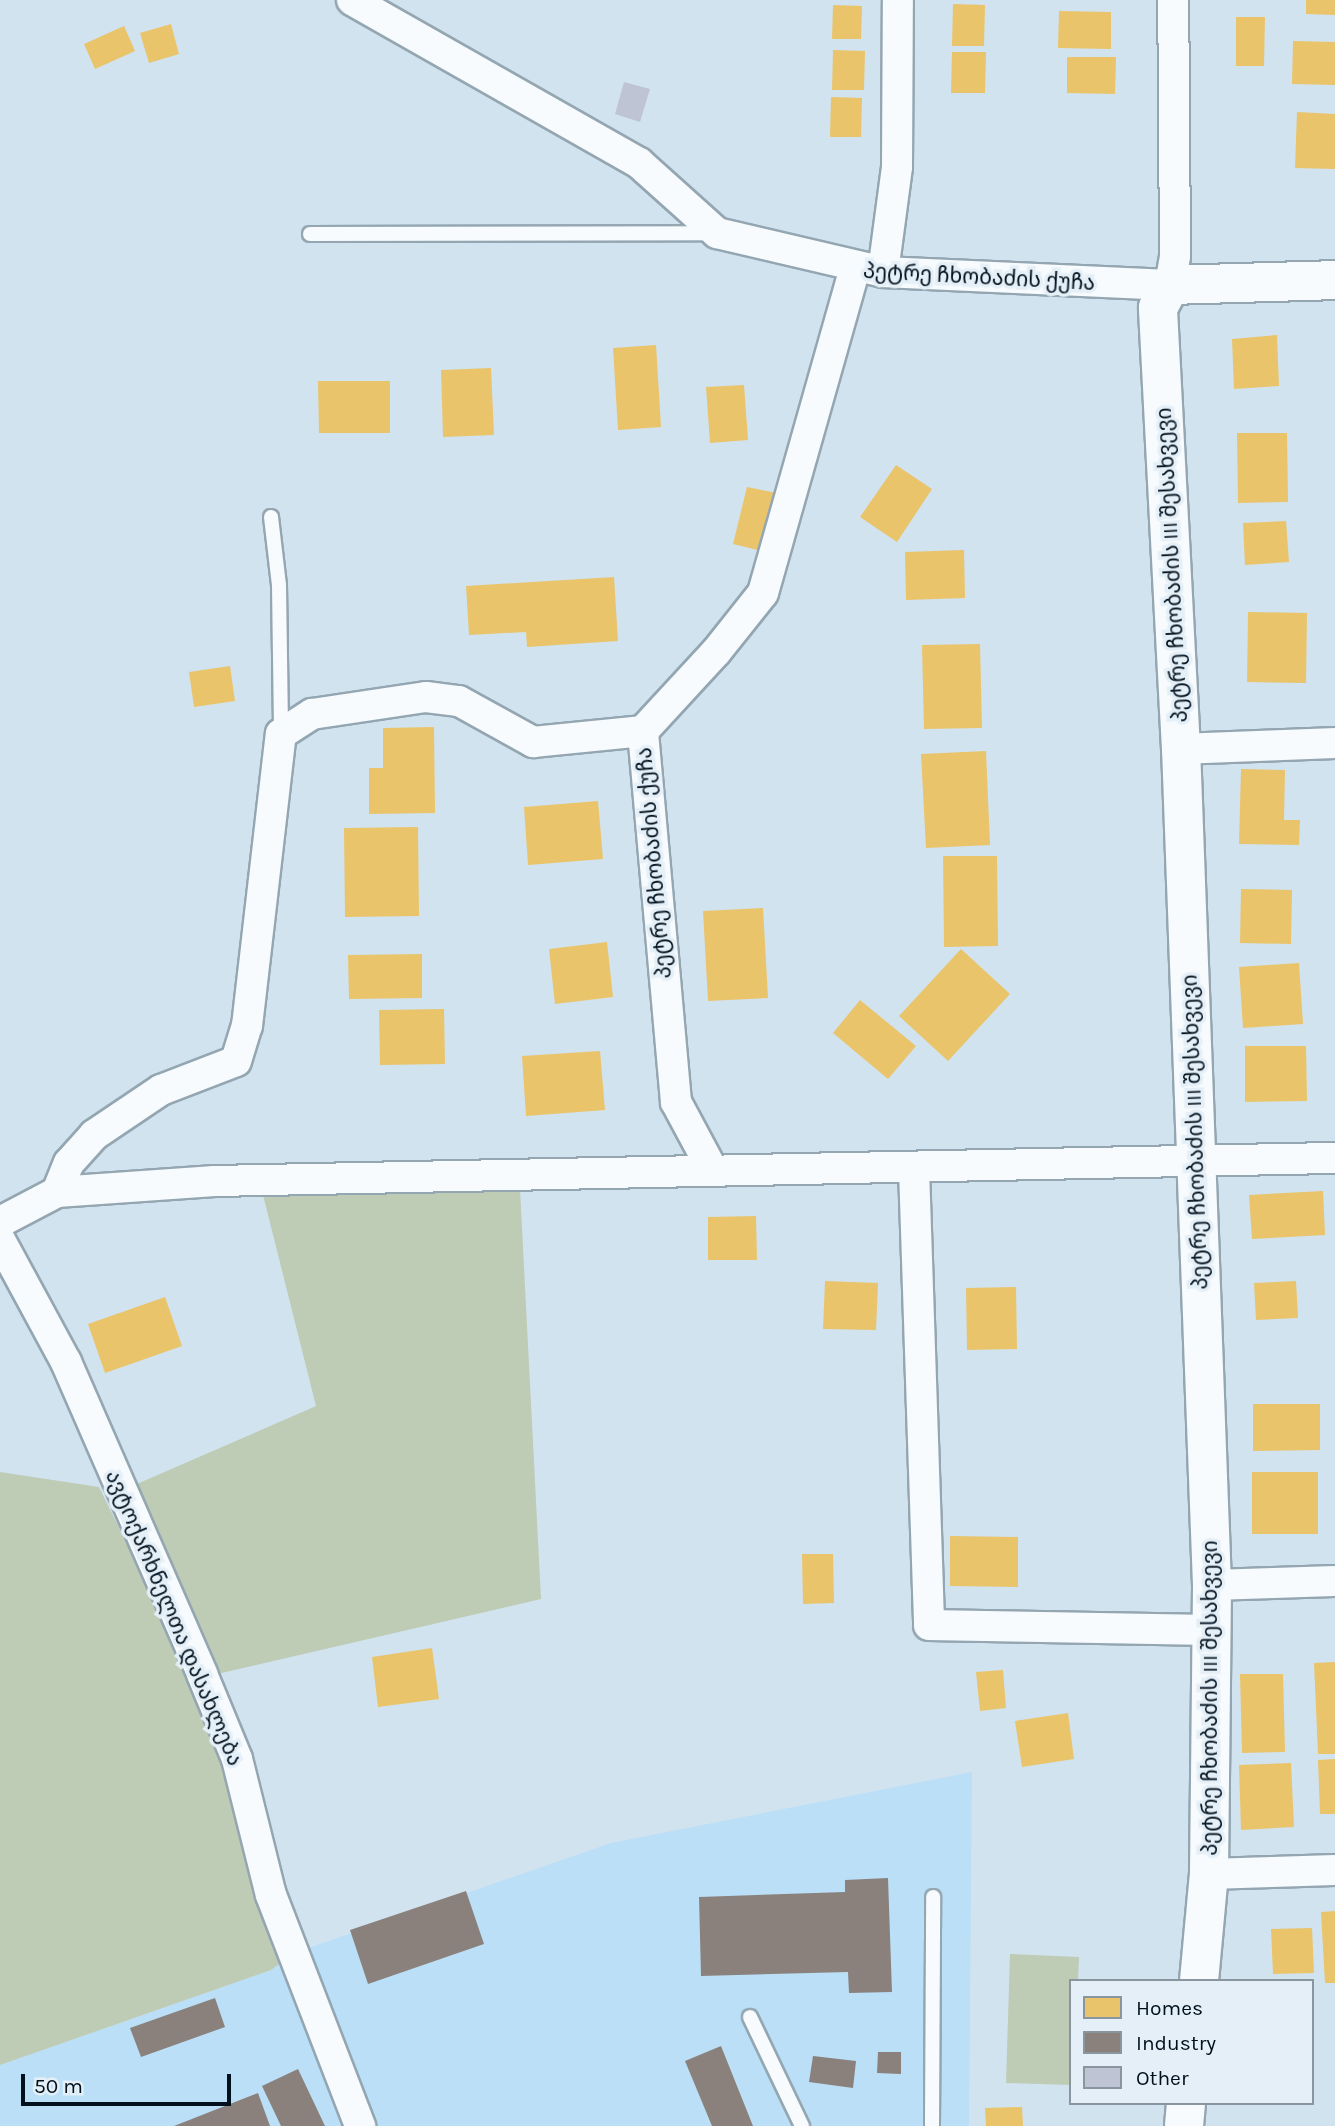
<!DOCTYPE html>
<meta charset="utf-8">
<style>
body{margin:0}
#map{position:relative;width:1335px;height:2126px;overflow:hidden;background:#d1e3ef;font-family:Karla,"Noto Sans Georgian",sans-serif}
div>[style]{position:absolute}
.built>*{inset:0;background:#badff7}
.green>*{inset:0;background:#becbb5}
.homes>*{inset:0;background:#e9c46a}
.industry>*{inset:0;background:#8a817c}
.building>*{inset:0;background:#bfc4d4}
.roads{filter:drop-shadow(2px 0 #93a6b1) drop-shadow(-2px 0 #93a6b1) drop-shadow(0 2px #93a6b1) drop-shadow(0 -2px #93a6b1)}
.lane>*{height:14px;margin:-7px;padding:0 7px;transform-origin:7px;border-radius:7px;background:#f8fbfd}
.street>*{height:30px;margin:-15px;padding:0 15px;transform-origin:15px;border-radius:15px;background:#f8fbfd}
.secondary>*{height:38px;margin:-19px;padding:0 19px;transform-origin:19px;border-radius:19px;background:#f8fbfd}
span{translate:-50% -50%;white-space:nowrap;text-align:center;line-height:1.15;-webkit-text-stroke:7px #e4eff7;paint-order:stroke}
.street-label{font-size:21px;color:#00101d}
.legend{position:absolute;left:1069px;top:1979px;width:245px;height:126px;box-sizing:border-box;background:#e4eff7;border:2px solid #8996a0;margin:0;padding:9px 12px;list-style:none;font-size:21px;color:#00101d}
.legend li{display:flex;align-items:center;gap:14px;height:35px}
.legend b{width:35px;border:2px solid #8996a0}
.scale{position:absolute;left:21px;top:2074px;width:210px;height:32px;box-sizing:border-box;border:4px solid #00101d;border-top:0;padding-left:9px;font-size:21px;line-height:24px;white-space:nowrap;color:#00101d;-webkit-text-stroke:5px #e4eff7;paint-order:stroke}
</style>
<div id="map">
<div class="built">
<i style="clip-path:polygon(972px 1772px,969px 2126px,0 2126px,0 2065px,271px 1970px,294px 1953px,611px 1843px)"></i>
</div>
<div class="green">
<i style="clip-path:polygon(520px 1189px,541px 1599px,213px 1675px,130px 1487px,316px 1406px,263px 1195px)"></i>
<i style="clip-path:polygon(0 1472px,99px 1487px,195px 1683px,294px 1953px,271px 1970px,0 2065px)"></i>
<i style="clip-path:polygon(1010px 1954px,1079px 1957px,1078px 1981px,1071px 1981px,1071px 2085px,1006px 2083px)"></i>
</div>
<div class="homes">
<i style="clip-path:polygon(1306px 0,1335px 0,1335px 15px,1306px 14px)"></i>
<i style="clip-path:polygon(953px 4px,985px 5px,984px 46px,952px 46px)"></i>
<i style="clip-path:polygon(833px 5px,862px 6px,861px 39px,832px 39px)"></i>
<i style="clip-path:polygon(1059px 11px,1111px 12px,1111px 49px,1058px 48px)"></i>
<i style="clip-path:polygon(1236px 17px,1265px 17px,1264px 66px,1236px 66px)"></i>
<i style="clip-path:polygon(171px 24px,179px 54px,149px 63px,140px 33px)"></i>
<i style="clip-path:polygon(124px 26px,135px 51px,95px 69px,84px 44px)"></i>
<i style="clip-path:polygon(1293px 41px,1335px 42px,1335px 85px,1292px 84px)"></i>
<i style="clip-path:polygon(833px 50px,865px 51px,864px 90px,832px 90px)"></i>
<i style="clip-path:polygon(952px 52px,986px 52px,985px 93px,951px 93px)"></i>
<i style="clip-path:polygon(1067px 57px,1116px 57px,1115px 94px,1067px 93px)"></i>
<i style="clip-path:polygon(831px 97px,862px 98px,861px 137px,830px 137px)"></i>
<i style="clip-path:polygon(1297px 112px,1335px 114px,1335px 169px,1295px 168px)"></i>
<i style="clip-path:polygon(1277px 335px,1279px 386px,1234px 389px,1232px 339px)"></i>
<i style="clip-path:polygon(656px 345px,661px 427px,618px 430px,613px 348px)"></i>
<i style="clip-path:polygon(491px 368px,494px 435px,443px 437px,441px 370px)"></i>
<i style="clip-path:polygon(318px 381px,390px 381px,390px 433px,319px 433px)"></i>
<i style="clip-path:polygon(744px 385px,748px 440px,710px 443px,706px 387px)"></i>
<i style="clip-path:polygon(1237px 433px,1287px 433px,1288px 502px,1238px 503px)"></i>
<i style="clip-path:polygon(896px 465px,932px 489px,897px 542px,860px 517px)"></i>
<i style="clip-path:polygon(747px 487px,776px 493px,762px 551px,733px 544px)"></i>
<i style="clip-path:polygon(1286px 521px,1289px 562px,1245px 565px,1243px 523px)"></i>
<i style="clip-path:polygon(964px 550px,965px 598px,906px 600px,905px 552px)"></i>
<i style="clip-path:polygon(614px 577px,618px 641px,527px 647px,526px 632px,469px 635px,466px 586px)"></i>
<i style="clip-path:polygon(1248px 612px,1307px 613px,1306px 683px,1247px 682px)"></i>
<i style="clip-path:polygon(980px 644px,982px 728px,924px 729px,922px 645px)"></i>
<i style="clip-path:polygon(230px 666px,235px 701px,194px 707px,189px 672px)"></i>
<i style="clip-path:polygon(434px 727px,435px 813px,369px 814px,369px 768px,383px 768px,383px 728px)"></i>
<i style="clip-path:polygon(986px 751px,990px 845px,926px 848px,921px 754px)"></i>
<i style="clip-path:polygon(1241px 769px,1285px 770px,1284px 820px,1300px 820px,1299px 845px,1239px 844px)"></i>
<i style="clip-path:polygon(598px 801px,603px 859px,528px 865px,524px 807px)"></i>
<i style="clip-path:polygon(418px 827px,419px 916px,345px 917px,344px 828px)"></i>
<i style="clip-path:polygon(943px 856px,997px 856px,998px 946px,944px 947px)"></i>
<i style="clip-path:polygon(1241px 889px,1292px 890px,1291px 944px,1240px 943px)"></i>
<i style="clip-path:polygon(763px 908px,768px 998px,708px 1001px,703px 911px)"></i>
<i style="clip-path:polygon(607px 942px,613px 997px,555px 1004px,549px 949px)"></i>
<i style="clip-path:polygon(961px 949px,1010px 994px,948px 1061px,899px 1016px)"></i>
<i style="clip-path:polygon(422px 954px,422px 998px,349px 999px,348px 955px)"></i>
<i style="clip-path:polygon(1299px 963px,1303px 1024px,1243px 1028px,1239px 967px)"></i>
<i style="clip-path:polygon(860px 1000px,916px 1046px,888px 1079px,833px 1033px)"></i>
<i style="clip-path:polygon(444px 1009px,445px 1064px,380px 1065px,379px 1010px)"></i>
<i style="clip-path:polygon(1245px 1046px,1306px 1046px,1307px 1101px,1245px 1102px)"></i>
<i style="clip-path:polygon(600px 1051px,605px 1110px,526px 1116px,522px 1056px)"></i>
<i style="clip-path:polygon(1323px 1191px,1325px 1235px,1252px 1239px,1249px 1195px)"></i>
<i style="clip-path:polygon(756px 1216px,757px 1260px,708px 1260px,708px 1217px)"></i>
<i style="clip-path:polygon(825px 1281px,878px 1283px,876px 1330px,823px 1329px)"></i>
<i style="clip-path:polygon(1296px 1281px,1298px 1318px,1256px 1320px,1254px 1283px)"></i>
<i style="clip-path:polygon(1016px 1287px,1017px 1349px,967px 1350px,966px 1288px)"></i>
<i style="clip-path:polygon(165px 1297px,182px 1346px,105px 1373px,88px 1324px)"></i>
<i style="clip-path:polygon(1253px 1404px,1320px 1404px,1320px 1450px,1253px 1451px)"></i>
<i style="clip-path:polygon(1252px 1472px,1318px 1472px,1318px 1534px,1252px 1534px)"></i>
<i style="clip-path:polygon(950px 1536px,1018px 1537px,1018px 1587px,950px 1586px)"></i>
<i style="clip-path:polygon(802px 1554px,833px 1554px,834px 1603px,803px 1604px)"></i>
<i style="clip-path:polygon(432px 1648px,439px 1699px,378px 1707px,372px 1657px)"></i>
<i style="clip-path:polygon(1335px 1662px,1335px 1754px,1318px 1754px,1314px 1663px)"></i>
<i style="clip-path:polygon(1003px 1670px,1006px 1708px,980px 1711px,976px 1672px)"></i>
<i style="clip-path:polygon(1240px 1674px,1283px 1674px,1285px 1752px,1242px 1753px)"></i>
<i style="clip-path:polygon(1068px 1713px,1074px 1759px,1022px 1767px,1015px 1721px)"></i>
<i style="clip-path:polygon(1335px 1759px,1335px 1814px,1320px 1814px,1318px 1760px)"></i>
<i style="clip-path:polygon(1291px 1763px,1294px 1827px,1241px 1830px,1239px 1765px)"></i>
<i style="clip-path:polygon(1335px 1911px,1335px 1983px,1325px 1983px,1321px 1912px)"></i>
<i style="clip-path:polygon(1312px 1928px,1314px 1973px,1273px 1974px,1271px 1929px)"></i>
<i style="clip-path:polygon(1022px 2107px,1023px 2126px,986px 2126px,985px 2108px)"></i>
</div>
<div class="industry">
<i style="clip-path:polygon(888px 1878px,892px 1992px,849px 1993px,848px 1972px,701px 1976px,699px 1897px,845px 1892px,845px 1880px)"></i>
<i style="clip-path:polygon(466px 1891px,484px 1944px,368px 1984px,350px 1930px)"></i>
<i style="clip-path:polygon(215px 1998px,225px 2027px,141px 2057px,130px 2028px)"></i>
<i style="clip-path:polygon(721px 2046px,753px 2126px,712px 2126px,685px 2061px)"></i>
<i style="clip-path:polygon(878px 2052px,901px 2052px,901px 2074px,877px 2073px)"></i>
<i style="clip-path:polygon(813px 2056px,856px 2061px,853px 2088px,809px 2082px)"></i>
<i style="clip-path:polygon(298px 2069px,325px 2126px,281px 2126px,262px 2086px)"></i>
<i style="clip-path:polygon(258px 2093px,270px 2126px,174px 2126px)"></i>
</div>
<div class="building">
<i style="clip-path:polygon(624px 82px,650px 89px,640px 122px,615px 114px)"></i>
</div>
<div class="roads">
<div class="lane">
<i style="left:310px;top:234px;width:401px;rotate:-0.1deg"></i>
<i style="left:271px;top:517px;width:68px;rotate:83.3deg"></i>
<i style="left:279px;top:585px;width:149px;rotate:89.2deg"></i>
<i style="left:750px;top:2017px;width:121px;rotate:64.5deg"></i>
<i style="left:932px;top:2126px;width:229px;rotate:-89.7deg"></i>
</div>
<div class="street">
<i style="left:352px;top:0;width:330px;rotate:29.6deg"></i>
<i style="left:639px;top:163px;width:105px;rotate:41.9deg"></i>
<i style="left:717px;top:233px;width:171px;rotate:13.2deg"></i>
<i style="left:883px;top:272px;width:287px;rotate:2.6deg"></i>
<i style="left:1170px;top:285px;width:29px;rotate:-80deg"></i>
<i style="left:1175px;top:256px;width:256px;rotate:-90.4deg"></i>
<i style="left:883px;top:272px;width:106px;rotate:-82.4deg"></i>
<i style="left:897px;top:167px;width:167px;rotate:-89.7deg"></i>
<i style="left:1181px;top:749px;width:154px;rotate:-2.2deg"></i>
<i style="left:712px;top:1169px;width:76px;rotate:-118.2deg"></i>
<i style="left:676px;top:1102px;width:372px;rotate:-95.1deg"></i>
<i style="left:643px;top:731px;width:108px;rotate:-47.3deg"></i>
<i style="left:716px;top:652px;width:75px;rotate:-51.5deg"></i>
<i style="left:763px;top:593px;width:339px;rotate:-74.2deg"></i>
<i style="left:914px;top:1169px;width:456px;rotate:88.1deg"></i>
<i style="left:929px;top:1625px;width:281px;rotate:1deg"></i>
<i style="left:57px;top:1192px;width:31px;rotate:-68deg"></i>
<i style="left:69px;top:1163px;width:38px;rotate:-48deg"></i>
<i style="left:94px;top:1135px;width:81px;rotate:-33.9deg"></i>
<i style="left:161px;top:1090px;width:80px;rotate:-21.1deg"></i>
<i style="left:236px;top:1061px;width:37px;rotate:-73deg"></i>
<i style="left:247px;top:1026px;width:294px;rotate:-83.4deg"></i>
<i style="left:281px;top:734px;width:37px;rotate:-33deg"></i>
<i style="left:312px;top:714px;width:115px;rotate:-8.5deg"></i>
<i style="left:426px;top:697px;width:33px;rotate:7deg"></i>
<i style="left:459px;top:701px;width:85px;rotate:29deg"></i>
<i style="left:533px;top:742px;width:111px;rotate:-5.7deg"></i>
<i style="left:0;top:1222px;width:64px;rotate:-27.8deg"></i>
<i style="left:57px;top:1192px;width:158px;rotate:-4deg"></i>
<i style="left:215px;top:1181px;width:1120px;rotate:-1.18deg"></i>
<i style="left:0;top:1240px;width:139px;rotate:61.6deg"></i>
<i style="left:66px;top:1362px;width:340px;rotate:66.4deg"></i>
<i style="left:202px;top:1674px;width:92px;rotate:67.6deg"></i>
<i style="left:237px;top:1759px;width:140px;rotate:76deg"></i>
<i style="left:271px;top:1895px;width:248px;rotate:68.9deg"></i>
<i style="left:1212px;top:1585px;width:123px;rotate:-1.9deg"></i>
<i style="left:1209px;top:1874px;width:126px;rotate:-1.8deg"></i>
</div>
<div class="secondary">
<i style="left:1199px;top:1981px;width:107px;rotate:-84.7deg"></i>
<i style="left:1209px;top:1874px;width:289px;rotate:-89.4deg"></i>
<i style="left:1212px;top:1585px;width:837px;rotate:-92.12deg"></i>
<i style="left:1181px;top:749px;width:442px;rotate:-93deg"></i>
<i style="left:1158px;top:308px;width:26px;rotate:-62deg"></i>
<i style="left:1170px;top:285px;width:165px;rotate:-1.7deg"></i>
<i style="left:1184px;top:2126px;width:23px;rotate:-85deg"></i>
</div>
</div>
<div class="street-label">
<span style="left:979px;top:277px;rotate:3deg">პეტრე ჩხობაძის ქუჩა</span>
<span style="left:1172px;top:565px;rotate:-93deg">პეტრე ჩხობაძის III შესახვევი</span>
<span style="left:654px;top:863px;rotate:-95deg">პეტრე ჩხობაძის ქუჩა</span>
<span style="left:1195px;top:1132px;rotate:-92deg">პეტრე ჩხობაძის III შესახვევი</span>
<span style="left:174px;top:1618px;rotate:67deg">ავტოქარხნელთა დასახლება</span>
<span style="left:1210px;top:1698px;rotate:-90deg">პეტრე ჩხობაძის III შესახვევი</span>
</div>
<ul class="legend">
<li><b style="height:19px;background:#e9c46a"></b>Homes</li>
<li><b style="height:19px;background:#8a817c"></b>Industry</li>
<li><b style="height:19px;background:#bfc4d4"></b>Other</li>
</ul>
<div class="scale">50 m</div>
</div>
